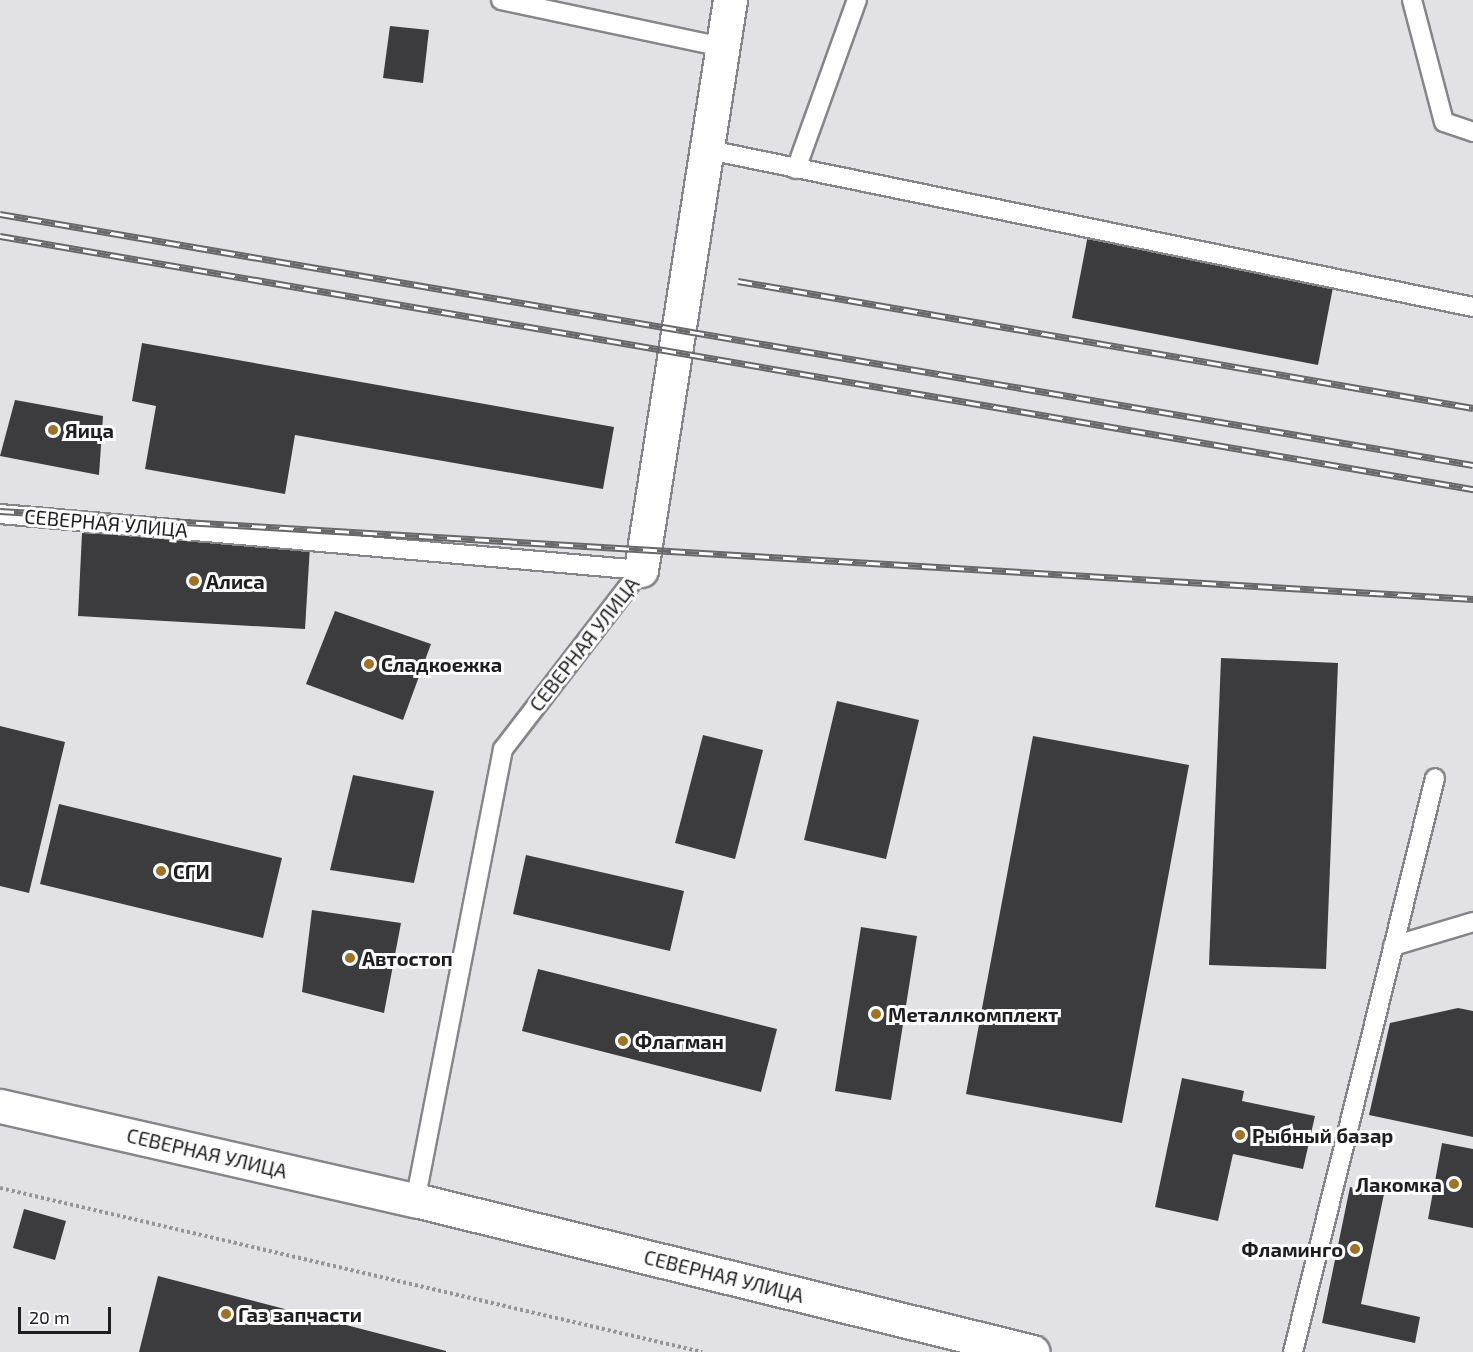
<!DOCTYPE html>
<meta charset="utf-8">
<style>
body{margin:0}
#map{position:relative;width:1473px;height:1352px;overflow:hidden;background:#e2e2e6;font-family:"Exo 2",sans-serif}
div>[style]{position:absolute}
.building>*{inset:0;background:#3c3c3f}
.path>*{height:4px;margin-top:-2px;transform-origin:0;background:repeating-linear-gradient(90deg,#959598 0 3px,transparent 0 6px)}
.roads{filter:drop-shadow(2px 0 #868589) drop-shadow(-2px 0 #868589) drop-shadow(0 2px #868589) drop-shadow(0 -2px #868589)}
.service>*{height:18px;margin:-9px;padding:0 9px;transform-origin:9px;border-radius:9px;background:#fff}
.minor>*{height:33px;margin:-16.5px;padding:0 16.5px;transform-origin:16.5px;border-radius:16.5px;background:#fff}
.secondary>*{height:33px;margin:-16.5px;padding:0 16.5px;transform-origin:16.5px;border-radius:16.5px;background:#fff}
.rail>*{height:7px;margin-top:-3.5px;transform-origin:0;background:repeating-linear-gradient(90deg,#fff 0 14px,#68686a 0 28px);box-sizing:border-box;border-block:2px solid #68686a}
.dots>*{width:16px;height:16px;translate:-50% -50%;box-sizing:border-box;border:3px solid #fff;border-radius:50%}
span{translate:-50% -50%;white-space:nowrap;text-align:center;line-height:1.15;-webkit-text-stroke:6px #fff;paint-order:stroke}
.poi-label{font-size:20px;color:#1e1d1f;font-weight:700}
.left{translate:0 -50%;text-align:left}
.right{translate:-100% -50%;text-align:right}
.street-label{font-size:20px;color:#1e1d1f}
.scale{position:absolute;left:18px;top:1307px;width:93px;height:27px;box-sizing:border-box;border:3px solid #1e1d1f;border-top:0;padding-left:8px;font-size:18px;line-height:21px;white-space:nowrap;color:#1e1d1f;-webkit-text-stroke:4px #fff;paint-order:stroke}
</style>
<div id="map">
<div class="building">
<i style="clip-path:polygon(390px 26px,429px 30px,423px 83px,383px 78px)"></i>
<i style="clip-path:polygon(1088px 235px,1334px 282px,1318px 365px,1072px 318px)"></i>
<i style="clip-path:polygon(142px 343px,614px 427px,603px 489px,295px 435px,285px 494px,145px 469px,156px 406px,132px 401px)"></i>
<i style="clip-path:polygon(15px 400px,103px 416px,99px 475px,0 456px)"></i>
<i style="clip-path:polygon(82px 533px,310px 546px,305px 629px,78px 616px)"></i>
<i style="clip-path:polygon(335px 611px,431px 644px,403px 720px,306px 684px)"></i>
<i style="clip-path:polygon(1221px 658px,1338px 663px,1326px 969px,1209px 965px)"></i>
<i style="clip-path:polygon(837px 701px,919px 720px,886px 859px,804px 840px)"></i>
<i style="clip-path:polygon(0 726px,65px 742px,29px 893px,0 886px)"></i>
<i style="clip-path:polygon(703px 735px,763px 750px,735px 859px,675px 843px)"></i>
<i style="clip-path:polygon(1033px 736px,1189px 765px,1122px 1123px,966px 1094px)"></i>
<i style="clip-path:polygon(353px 775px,434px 791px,414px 883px,330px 870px)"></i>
<i style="clip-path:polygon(59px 804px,282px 858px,263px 938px,40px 884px)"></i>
<i style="clip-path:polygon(526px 855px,684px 891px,670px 951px,513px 914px)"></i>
<i style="clip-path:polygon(312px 910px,401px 923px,384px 1013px,302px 992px)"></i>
<i style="clip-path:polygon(861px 927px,917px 936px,891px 1100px,835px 1091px)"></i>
<i style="clip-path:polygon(538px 969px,777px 1029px,761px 1092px,522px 1031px)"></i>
<i style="clip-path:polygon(1458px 1008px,1473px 1011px,1473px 1137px,1369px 1115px,1390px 1023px)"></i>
<i style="clip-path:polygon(1182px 1078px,1244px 1091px,1242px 1101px,1315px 1116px,1303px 1169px,1233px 1154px,1218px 1221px,1155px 1207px)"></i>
<i style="clip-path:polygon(1442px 1143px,1473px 1149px,1473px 1228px,1428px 1219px)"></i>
<i style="clip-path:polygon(1350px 1187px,1384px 1194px,1361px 1304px,1420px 1317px,1415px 1343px,1322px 1323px)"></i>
<i style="clip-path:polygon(24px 1209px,66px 1221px,55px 1260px,13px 1248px)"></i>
<i style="clip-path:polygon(158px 1276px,446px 1351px,446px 1352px,139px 1352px)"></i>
</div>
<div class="path">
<i style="left:0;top:1188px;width:721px;rotate:13.15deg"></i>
</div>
<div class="roads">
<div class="service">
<i style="left:501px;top:0;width:227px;rotate:12deg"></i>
<i style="left:1412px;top:0;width:126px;rotate:75.3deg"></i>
<i style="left:1444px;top:122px;width:31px;rotate:19deg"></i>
<i style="left:709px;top:150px;width:780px;rotate:11.61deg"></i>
<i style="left:796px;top:169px;width:180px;rotate:-70.2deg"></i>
<i style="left:0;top:514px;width:643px;rotate:4.99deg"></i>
<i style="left:641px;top:570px;width:226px;rotate:127.6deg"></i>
<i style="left:503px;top:749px;width:460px;rotate:101deg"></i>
<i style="left:1393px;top:946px;width:84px;rotate:-16.7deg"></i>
<i style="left:1293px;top:1352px;width:591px;rotate:-76.1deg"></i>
</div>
<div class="minor">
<i style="left:641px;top:570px;width:577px;rotate:-81.13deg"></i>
</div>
<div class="secondary">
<i style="left:0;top:1106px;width:426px;rotate:12.8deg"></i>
<i style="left:415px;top:1200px;width:636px;rotate:13.82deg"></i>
</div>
</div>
<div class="rail">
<i style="left:0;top:214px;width:1494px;rotate:9.67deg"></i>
<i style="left:0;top:236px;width:1495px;rotate:9.75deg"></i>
<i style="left:738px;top:281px;width:746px;rotate:9.8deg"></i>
<i style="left:0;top:511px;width:1476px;rotate:3.42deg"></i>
</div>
<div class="dots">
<i style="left:53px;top:430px;background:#a07224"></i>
<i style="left:194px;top:581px;background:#a07224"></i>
<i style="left:369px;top:664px;background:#a07224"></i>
<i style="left:161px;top:871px;background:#a07224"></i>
<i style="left:350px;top:958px;background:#a07224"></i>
<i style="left:876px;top:1014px;background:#a07224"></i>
<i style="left:623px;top:1041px;background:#a07224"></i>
<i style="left:1240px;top:1135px;background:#a07224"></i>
<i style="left:1454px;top:1184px;background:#a07224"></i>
<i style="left:1355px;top:1249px;background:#a07224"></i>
<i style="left:226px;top:1314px;background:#a07224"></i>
</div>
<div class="poi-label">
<span class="left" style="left:65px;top:430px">Яица</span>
<span class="left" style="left:206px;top:581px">Алиса</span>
<span class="left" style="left:381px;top:664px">Сладкоежка</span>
<span class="left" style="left:173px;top:871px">СГИ</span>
<span class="left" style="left:362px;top:958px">Автостоп</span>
<span class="left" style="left:888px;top:1014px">Металлкомплект</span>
<span class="left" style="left:635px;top:1041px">Флагман</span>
<span class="left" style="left:1252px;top:1135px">Рыбный базар</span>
<span class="right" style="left:1442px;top:1184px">Лакомка</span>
<span class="right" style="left:1343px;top:1249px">Фламинго</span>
<span class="left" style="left:238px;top:1314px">Газ запчасти</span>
</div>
<div class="street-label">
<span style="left:106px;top:523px;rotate:5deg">СЕВЕРНАЯ УЛИЦА</span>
<span style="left:584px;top:644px;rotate:-52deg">СЕВЕРНАЯ УЛИЦА</span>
<span style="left:207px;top:1153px;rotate:13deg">СЕВЕРНАЯ УЛИЦА</span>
<span style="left:724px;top:1276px;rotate:14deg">СЕВЕРНАЯ УЛИЦА</span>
</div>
<div class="scale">20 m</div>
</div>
